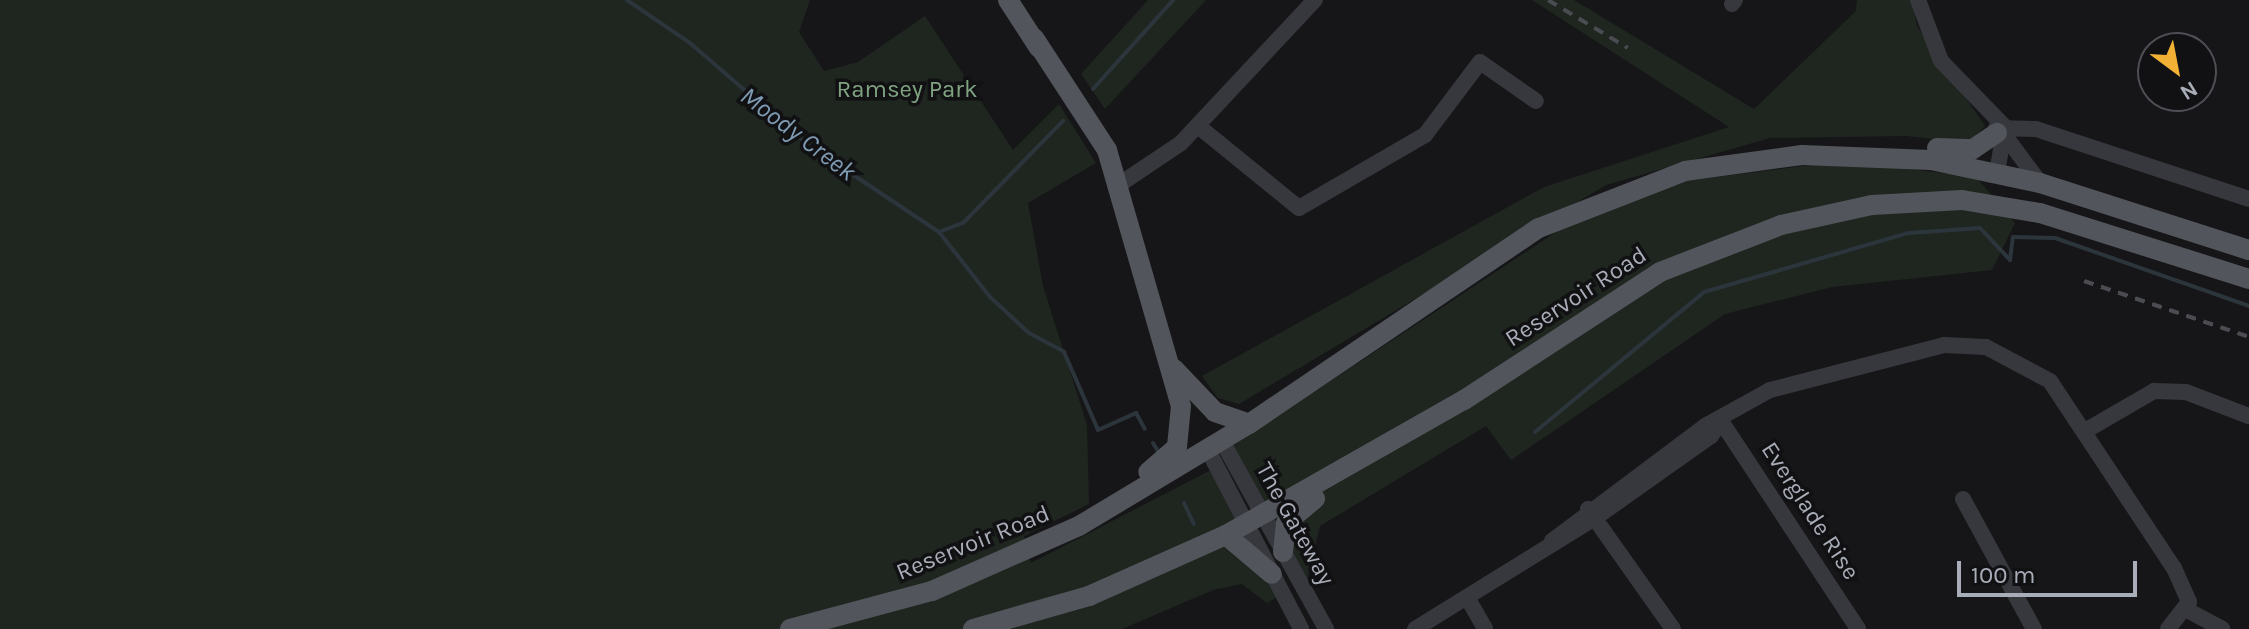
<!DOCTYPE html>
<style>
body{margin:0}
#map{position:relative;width:2249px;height:629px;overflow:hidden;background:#161618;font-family:Karla,sans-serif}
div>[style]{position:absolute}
.green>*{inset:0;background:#1e261f}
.stream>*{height:4px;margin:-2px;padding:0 2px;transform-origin:2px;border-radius:2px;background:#2c353c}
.minor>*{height:16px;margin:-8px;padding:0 8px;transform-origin:8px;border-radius:8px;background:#37383d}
.major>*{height:20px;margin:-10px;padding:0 10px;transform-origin:10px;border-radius:10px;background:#53555c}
.rail>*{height:4px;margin-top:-2px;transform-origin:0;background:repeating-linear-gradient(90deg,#4a4c52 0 10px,transparent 0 18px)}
span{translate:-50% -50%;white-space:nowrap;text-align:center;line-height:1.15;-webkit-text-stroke:7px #111113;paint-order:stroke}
.park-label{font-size:24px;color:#7fa381}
.street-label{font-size:24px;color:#a8adb8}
.water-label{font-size:26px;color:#7f9bb3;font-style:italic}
.north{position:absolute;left:2137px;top:32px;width:80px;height:80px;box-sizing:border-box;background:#111113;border:2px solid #4d4f55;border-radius:50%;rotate:148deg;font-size:22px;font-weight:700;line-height:32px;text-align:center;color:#a8adb8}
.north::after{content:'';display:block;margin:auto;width:28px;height:36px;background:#f2b134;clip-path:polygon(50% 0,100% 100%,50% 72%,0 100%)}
.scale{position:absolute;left:1957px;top:561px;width:180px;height:36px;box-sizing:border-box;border:4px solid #a8adb8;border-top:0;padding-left:10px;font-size:24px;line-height:28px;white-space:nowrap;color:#a8adb8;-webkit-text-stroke:6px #111113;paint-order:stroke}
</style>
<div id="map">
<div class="green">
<i style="clip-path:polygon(0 0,810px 0,799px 32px,824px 71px,858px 62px,925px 16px,1013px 150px,1059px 104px,1096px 163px,1028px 203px,1043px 286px,1087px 425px,1089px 504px,1024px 536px,1031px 563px,1211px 470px,1280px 595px,1267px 603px,1242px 584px,1213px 590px,1122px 629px,0 629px)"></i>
<i style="clip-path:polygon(1148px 0,1206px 0,1105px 109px,1081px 74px)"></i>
<i style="clip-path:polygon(1532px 0,1574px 0,1754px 109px,1856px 11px,1857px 0,1912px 0,1917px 26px,1985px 126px,1969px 143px,1906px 136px,1770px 138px,1606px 185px,1239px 404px,1218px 398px,1202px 376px,1544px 187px,1729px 127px)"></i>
<i style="clip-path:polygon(1843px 161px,1976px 177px,2015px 223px,1992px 270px,1832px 287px,1725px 314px,1511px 460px,1486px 426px,1320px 526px,1307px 581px,1231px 447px,1565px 226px,1678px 182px)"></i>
</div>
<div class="stream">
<i style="left:627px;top:0;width:76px;rotate:34.3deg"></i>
<i style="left:690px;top:43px;width:155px;rotate:40.8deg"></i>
<i style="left:807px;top:144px;width:159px;rotate:33.7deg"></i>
<i style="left:939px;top:232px;width:26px;rotate:-21deg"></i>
<i style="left:963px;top:223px;width:143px;rotate:-45.6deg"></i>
<i style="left:1093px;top:89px;width:120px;rotate:-48deg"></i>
<i style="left:939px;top:232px;width:83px;rotate:51.9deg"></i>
<i style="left:990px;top:297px;width:53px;rotate:42.7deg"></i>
<i style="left:1029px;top:333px;width:40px;rotate:28deg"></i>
<i style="left:1064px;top:352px;width:85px;rotate:66.4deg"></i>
<i style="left:1098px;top:430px;width:42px;rotate:-24.1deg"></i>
<i style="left:1136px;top:413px;width:18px;rotate:61deg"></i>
<i style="left:2010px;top:260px;width:23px;rotate:-83deg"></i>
<i style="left:2013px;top:237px;width:42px;rotate:1.4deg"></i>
<i style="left:2055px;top:238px;width:206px;rotate:19.3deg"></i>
<i style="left:1535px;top:432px;width:219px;rotate:-39.6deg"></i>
<i style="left:1704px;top:292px;width:213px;rotate:-16.1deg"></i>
<i style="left:1909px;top:233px;width:71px;rotate:-4deg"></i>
<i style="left:1980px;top:228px;width:44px;rotate:46.8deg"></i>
<i style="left:1153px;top:443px;width:12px;rotate:59deg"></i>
<i style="left:1184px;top:503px;width:23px;rotate:65deg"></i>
</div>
<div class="minor">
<i style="left:1918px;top:0;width:65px;rotate:69.3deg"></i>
<i style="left:1941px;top:61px;width:92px;rotate:45.9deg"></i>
<i style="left:2005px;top:127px;width:46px;rotate:100.1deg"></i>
<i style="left:1732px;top:4px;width:5px;rotate:-53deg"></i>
<i style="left:1198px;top:126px;width:130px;rotate:39.1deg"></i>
<i style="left:1299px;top:208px;width:146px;rotate:-30.1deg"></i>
<i style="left:1425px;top:135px;width:91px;rotate:-53deg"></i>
<i style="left:1480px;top:62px;width:68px;rotate:34.9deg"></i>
<i style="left:1996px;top:128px;width:40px;rotate:1.4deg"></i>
<i style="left:2036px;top:129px;width:224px;rotate:18.2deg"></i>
<i style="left:2006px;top:137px;width:57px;rotate:53.5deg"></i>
<i style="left:1120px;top:184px;width:73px;rotate:-33.9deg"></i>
<i style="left:1181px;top:143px;width:196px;rotate:-46.9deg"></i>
<i style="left:1721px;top:421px;width:249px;rotate:56.6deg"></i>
<i style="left:2085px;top:431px;width:80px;rotate:-30.1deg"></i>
<i style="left:2154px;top:391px;width:32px;rotate:2deg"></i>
<i style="left:2186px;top:392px;width:67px;rotate:20.9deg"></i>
<i style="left:1222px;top:441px;width:215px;rotate:61deg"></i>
<i style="left:1208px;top:450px;width:202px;rotate:62.5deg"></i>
<i style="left:1963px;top:499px;width:148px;rotate:61.4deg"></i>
<i style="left:1588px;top:509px;width:147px;rotate:54.7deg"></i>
<i style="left:1552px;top:541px;width:191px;rotate:-36.9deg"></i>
<i style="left:1705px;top:426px;width:74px;rotate:-29deg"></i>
<i style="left:1770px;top:390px;width:180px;rotate:-14.5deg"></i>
<i style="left:1944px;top:345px;width:42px;rotate:2.7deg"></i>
<i style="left:1986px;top:347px;width:72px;rotate:28deg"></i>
<i style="left:2050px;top:381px;width:224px;rotate:56.5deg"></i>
<i style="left:2174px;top:568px;width:37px;rotate:66deg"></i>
<i style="left:2189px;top:602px;width:34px;rotate:128deg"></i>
<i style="left:1468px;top:599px;width:34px;rotate:60deg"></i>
<i style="left:2187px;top:610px;width:40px;rotate:28deg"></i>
<i style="left:1415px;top:629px;width:211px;rotate:-31.7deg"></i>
<i style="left:1595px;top:518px;width:142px;rotate:-35.3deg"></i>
<i style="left:1711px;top:436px;width:18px;rotate:-56deg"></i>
</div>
<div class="major">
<i style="left:1008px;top:0;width:57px;rotate:57.1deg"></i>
<i style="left:1034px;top:38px;width:134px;rotate:56.9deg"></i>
<i style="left:1107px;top:150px;width:266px;rotate:73.9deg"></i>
<i style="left:1181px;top:406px;width:41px;rotate:95.6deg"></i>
<i style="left:1177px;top:447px;width:38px;rotate:139deg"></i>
<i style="left:1937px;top:148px;width:36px;rotate:2deg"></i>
<i style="left:1973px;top:149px;width:29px;rotate:-34deg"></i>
<i style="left:1174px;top:369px;width:59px;rotate:46.4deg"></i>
<i style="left:1215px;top:412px;width:36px;rotate:19deg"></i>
<i style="left:1226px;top:535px;width:60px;rotate:40.3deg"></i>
<i style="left:1283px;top:552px;width:29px;rotate:-84deg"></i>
<i style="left:1286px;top:523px;width:38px;rotate:-40deg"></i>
<i style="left:790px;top:629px;width:147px;rotate:-15deg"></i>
<i style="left:932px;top:591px;width:161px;rotate:-23.9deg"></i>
<i style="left:1079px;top:526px;width:198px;rotate:-31deg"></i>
<i style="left:1249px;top:424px;width:350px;rotate:-34.1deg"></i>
<i style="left:1539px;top:228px;width:157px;rotate:-21.3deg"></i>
<i style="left:1685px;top:171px;width:118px;rotate:-7.8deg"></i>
<i style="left:1802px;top:155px;width:129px;rotate:2.2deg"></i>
<i style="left:1931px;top:160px;width:111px;rotate:11.9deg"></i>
<i style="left:2040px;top:183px;width:219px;rotate:17.8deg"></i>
<i style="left:973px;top:629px;width:121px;rotate:-15.9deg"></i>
<i style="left:1089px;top:596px;width:150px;rotate:-24deg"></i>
<i style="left:1226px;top:535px;width:274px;rotate:-29.6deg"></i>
<i style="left:1464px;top:400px;width:234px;rotate:-33.1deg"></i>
<i style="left:1660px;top:272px;width:130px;rotate:-21.2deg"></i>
<i style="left:1781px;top:225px;width:93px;rotate:-12.4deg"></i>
<i style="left:1872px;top:205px;width:90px;rotate:-3.2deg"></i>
<i style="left:1962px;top:200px;width:79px;rotate:9.5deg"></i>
<i style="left:2040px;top:213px;width:219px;rotate:17.5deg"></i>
</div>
<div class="rail">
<i style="left:1548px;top:0;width:93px;rotate:31deg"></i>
<i style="left:2084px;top:281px;width:174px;rotate:18.7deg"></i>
</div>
<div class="park-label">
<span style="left:907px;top:90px">Ramsey Park</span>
</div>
<div class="street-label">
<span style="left:1576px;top:297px;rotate:-33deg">Reservoir Road</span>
<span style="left:1810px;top:511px;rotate:57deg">Everglade Rise</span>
<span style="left:1295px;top:524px;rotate:61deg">The Gateway</span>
<span style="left:973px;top:543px;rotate:-22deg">Reservoir Road</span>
</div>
<div class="water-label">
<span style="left:798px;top:134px;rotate:37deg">Moody Creek</span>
</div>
<div class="north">N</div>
<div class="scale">100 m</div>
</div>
